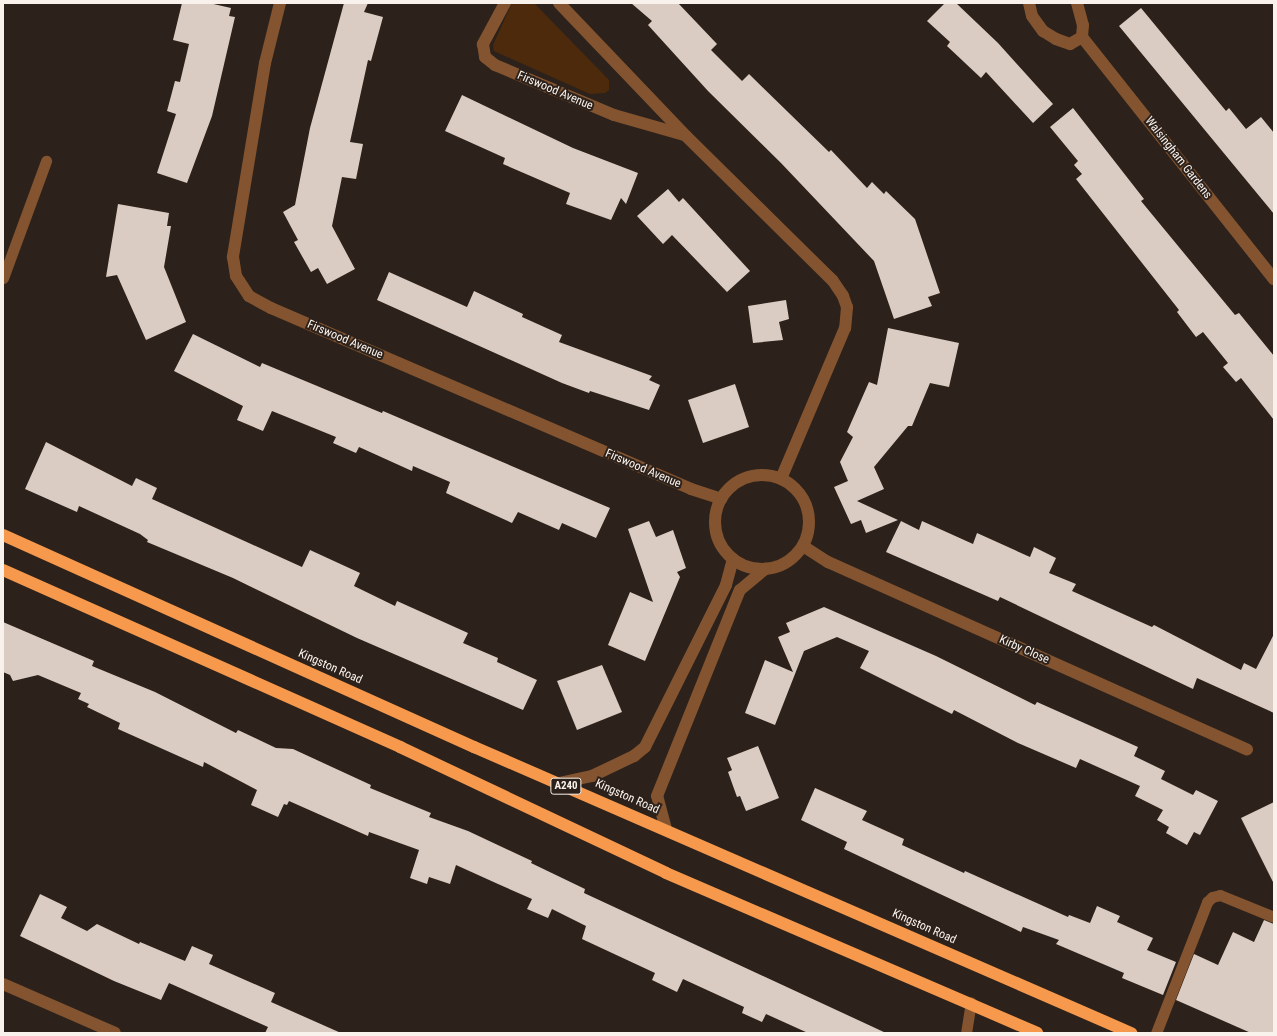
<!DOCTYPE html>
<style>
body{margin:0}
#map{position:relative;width:1277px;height:1036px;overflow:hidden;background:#2d221b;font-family:"Roboto Condensed",sans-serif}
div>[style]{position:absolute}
.green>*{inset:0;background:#4d2a0c}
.building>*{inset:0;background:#daccc2}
.lane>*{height:11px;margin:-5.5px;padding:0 5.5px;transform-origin:5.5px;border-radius:5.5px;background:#83542f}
.street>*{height:12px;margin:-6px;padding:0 6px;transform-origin:6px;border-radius:6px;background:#83542f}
.street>.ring{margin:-6px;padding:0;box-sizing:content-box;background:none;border:12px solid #83542f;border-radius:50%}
.highway>*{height:12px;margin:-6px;padding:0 6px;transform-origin:6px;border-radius:6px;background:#f7994d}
span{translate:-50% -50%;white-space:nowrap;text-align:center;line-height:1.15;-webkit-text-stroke:4px #2d221b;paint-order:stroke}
.shield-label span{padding:1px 3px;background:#2d221b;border:1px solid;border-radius:3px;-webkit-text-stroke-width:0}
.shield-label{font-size:11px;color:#f9f2ec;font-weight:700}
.street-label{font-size:12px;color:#f9f2ec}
.frame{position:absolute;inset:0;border:4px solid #f9f2ec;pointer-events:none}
</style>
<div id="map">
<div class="green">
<i style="clip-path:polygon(512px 3px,534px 3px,609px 80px,609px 90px,605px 93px,590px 94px,494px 51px,493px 45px)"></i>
</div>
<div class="building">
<i style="clip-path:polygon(182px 3px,209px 3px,231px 8px,229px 16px,235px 17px,212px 116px,187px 183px,157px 173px,176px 114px,167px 111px,175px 81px,180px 82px,189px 44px,173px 40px)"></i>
<i style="clip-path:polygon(344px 3px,368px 3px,364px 12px,383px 17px,371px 61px,368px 60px,350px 142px,363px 144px,356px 179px,342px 177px,332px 226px,355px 269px,327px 284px,318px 268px,311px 272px,294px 242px,298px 240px,283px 212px,295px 205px,310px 128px)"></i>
<i style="clip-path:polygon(631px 3px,678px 3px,717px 44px,711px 50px,742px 81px,749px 74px,829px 152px,831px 150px,867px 188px,872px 182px,884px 194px,886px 191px,915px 219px,940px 293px,928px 297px,932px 306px,894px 319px,874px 261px,781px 163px,708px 91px,648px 25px,652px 21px)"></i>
<i style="clip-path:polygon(945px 3px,956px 3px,998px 43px,1053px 104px,1033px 123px,986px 72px,981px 78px,947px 46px,950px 42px,927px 21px)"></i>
<i style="clip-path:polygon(1141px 8px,1226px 111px,1229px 108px,1246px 129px,1261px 117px,1274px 133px,1274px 214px,1119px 26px)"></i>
<i style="clip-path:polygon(462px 95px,573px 148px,638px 173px,626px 204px,621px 198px,611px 220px,566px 204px,570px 193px,503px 164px,505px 158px,445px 131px)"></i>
<i style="clip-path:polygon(1073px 108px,1144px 199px,1141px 201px,1235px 315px,1239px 313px,1274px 356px,1274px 420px,1241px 378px,1236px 382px,1223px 367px,1228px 363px,1203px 332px,1196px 337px,1177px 312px,1179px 310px,1076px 179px,1082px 174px,1074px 165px,1078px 161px,1050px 127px)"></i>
<i style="clip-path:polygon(668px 189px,679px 202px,683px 198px,750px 271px,727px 292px,672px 235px,663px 244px,637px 216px)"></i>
<i style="clip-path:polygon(118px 204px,169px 213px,167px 226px,171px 226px,164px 267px,186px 322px,146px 340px,117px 275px,106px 277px)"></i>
<i style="clip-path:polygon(389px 272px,467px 307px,474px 291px,523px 314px,522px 317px,562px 335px,559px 342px,652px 376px,649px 380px,660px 385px,649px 410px,590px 391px,589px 393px,562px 383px,377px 300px)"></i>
<i style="clip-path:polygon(786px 300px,789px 319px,779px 322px,783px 340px,753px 343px,748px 306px)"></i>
<i style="clip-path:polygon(888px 328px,959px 343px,949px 387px,930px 383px,912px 426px,908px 426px,874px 467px,884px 489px,857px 501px,898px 520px,866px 533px,861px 520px,851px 524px,834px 487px,848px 481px,840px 462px,853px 437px,847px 432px,869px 382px,877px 385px)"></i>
<i style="clip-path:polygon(193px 334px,260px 367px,262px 363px,382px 413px,383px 411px,610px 508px,596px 538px,562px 523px,559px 530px,518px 512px,512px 523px,446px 493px,450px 482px,413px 466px,412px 471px,359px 447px,356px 453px,333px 443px,336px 437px,272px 411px,263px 431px,237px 420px,243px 406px,174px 371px)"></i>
<i style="clip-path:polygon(735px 384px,749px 427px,703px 443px,688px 400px)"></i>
<i style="clip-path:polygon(46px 442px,132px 486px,136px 478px,157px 488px,152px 499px,302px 567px,310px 550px,360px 573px,354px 586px,395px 606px,397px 601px,468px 633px,463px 643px,498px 658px,497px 662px,537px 680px,523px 710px,357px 638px,233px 578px,147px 542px,148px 540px,140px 534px,79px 506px,77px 512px,25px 489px)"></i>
<i style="clip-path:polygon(649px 521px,656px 537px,673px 530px,686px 568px,677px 572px,680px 577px,645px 661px,608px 645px,630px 592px,653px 602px,628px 529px)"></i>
<i style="clip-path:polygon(901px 521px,919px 530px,922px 521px,973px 544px,977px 533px,1030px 557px,1034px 547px,1056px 558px,1049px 573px,1076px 584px,1072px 591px,1152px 627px,1154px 625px,1241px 670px,1244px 663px,1256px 669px,1274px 634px,1274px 713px,1197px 678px,1193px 689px,1000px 597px,998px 601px,886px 552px)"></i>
<i style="clip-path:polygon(824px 607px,936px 656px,1035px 705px,1037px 702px,1138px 747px,1134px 756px,1165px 771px,1161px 779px,1193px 795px,1196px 790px,1218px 801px,1200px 835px,1194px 832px,1187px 845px,1166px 833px,1169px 827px,1157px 820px,1163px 810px,1135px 796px,1140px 786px,1080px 759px,1076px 768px,1018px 743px,954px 710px,952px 714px,860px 668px,869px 651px,837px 637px,804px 651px,775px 725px,745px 713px,765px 660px,793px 672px,778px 637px,790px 632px,786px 623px)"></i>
<i style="clip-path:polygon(3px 622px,94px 661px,92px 666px,155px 692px,236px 733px,238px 730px,276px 748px,293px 749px,371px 785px,370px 788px,431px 813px,429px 817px,468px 831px,532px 861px,531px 863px,585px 889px,584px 893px,886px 1033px,808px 1033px,766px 1014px,762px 1022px,742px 1013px,744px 1007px,683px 979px,677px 992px,652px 980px,655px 973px,582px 939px,586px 926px,552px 909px,548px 918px,527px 909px,532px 899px,498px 884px,456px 865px,450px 884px,429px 877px,427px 884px,410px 878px,419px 850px,369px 832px,368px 836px,289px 801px,287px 805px,284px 804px,278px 817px,251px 805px,257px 790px,204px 762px,203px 767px,118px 729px,120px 723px,87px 707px,89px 704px,78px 699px,81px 693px,38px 675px,13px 681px,10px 675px,3px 672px)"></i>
<i style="clip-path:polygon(602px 665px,622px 712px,577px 730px,557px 681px)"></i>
<i style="clip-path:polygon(758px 746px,779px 798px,746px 811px,740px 796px,737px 797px,728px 772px,732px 770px,727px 758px)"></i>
<i style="clip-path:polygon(815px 788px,867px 811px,862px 820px,904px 839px,902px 845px,964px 873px,965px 871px,1068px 917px,1069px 915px,1090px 923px,1097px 906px,1120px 916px,1117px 922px,1153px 938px,1147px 950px,1176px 962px,1163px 995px,1122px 978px,1124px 973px,1056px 944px,1059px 940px,1023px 927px,1021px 932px,844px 849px,847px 842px,801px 820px)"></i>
<i style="clip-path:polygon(1274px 802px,1274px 884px,1241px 818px)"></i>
<i style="clip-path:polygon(40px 894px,67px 907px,61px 918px,87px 931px,97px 924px,139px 944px,140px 942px,185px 961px,192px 946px,213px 955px,209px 964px,275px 993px,271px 1002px,341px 1033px,265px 1033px,268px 1027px,169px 983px,161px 1000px,114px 981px,20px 936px)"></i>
<i style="clip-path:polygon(1264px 920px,1274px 924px,1274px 1033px,1251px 1033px,1176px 1000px,1194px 954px,1218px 965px,1233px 932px,1254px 942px)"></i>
</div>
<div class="lane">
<i style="left:3px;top:278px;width:125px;rotate:-69.8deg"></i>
<i style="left:966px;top:1033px;width:31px;rotate:-81deg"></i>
<i style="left:1156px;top:1033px;width:141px;rotate:-68.7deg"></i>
<i style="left:1207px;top:902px;width:7px;rotate:-45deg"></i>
<i style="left:1212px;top:897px;width:8px;rotate:-14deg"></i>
<i style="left:1220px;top:895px;width:58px;rotate:22.2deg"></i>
</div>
<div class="street">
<i style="left:280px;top:3px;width:62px;rotate:104deg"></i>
<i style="left:265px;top:63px;width:197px;rotate:99.4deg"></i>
<i style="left:233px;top:257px;width:19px;rotate:81deg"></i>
<i style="left:236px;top:276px;width:24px;rotate:57deg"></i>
<i style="left:249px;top:296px;width:25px;rotate:29deg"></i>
<i style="left:271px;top:308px;width:457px;rotate:23.3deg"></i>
<i style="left:691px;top:489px;width:32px;rotate:18deg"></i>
<i style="left:505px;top:3px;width:47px;rotate:118.2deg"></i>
<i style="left:483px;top:44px;width:13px;rotate:81deg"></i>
<i style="left:485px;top:57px;width:13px;rotate:39deg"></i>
<i style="left:495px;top:65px;width:129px;rotate:22.8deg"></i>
<i style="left:614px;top:115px;width:73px;rotate:15.9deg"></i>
<i style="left:559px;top:3px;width:184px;rotate:46.3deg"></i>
<i style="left:686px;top:136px;width:206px;rotate:44.6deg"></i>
<i style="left:833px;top:281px;width:18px;rotate:56deg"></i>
<i style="left:843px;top:296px;width:12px;rotate:70deg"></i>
<i style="left:847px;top:307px;width:21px;rotate:95deg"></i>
<i style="left:845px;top:328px;width:164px;rotate:113deg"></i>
<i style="left:1029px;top:3px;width:13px;rotate:77deg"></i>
<i style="left:1032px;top:16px;width:19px;rotate:54deg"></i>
<i style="left:1043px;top:31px;width:15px;rotate:32deg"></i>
<i style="left:1056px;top:39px;width:15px;rotate:20deg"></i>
<i style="left:1070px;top:44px;width:14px;rotate:-30deg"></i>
<i style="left:1077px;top:3px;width:23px;rotate:75deg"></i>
<i style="left:1083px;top:25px;width:12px;rotate:95deg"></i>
<i style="left:1082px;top:37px;width:309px;rotate:51.6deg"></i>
<i class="ring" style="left:715px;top:475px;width:82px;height:82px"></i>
<i style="left:803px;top:546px;width:30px;rotate:33deg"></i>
<i style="left:828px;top:562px;width:459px;rotate:24.1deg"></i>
<i style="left:559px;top:783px;width:34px;rotate:-12deg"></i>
<i style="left:592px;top:776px;width:47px;rotate:-25.5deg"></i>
<i style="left:634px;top:756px;width:14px;rotate:-39deg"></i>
<i style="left:645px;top:747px;width:181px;rotate:-63.4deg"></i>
<i style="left:726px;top:585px;width:27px;rotate:-75deg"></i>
<i style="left:666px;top:829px;width:34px;rotate:-105deg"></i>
<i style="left:657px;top:796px;width:222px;rotate:-68.1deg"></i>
<i style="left:740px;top:590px;width:33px;rotate:-40deg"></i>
<i style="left:3px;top:984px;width:122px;rotate:23.6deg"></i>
</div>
<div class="highway">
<i style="left:3px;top:535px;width:517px;rotate:24.23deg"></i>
<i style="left:474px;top:747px;width:717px;rotate:23.52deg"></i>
<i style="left:3px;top:570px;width:435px;rotate:24deg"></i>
<i style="left:400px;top:747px;width:294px;rotate:25.3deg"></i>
<i style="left:666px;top:873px;width:404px;rotate:23.3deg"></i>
</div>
<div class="shield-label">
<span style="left:566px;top:786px">A240</span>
</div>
<div class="street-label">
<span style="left:555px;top:91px;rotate:23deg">Firswood Avenue</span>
<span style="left:1178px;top:158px;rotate:52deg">Walsingham Gardens</span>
<span style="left:345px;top:340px;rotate:23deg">Firswood Avenue</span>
<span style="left:643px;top:469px;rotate:23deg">Firswood Avenue</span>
<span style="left:1024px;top:650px;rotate:24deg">Kirby Close</span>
<span style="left:330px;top:667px;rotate:24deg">Kingston Road</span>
<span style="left:627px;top:797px;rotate:24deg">Kingston Road</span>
<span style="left:924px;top:927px;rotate:24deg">Kingston Road</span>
</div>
<div class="frame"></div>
</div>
